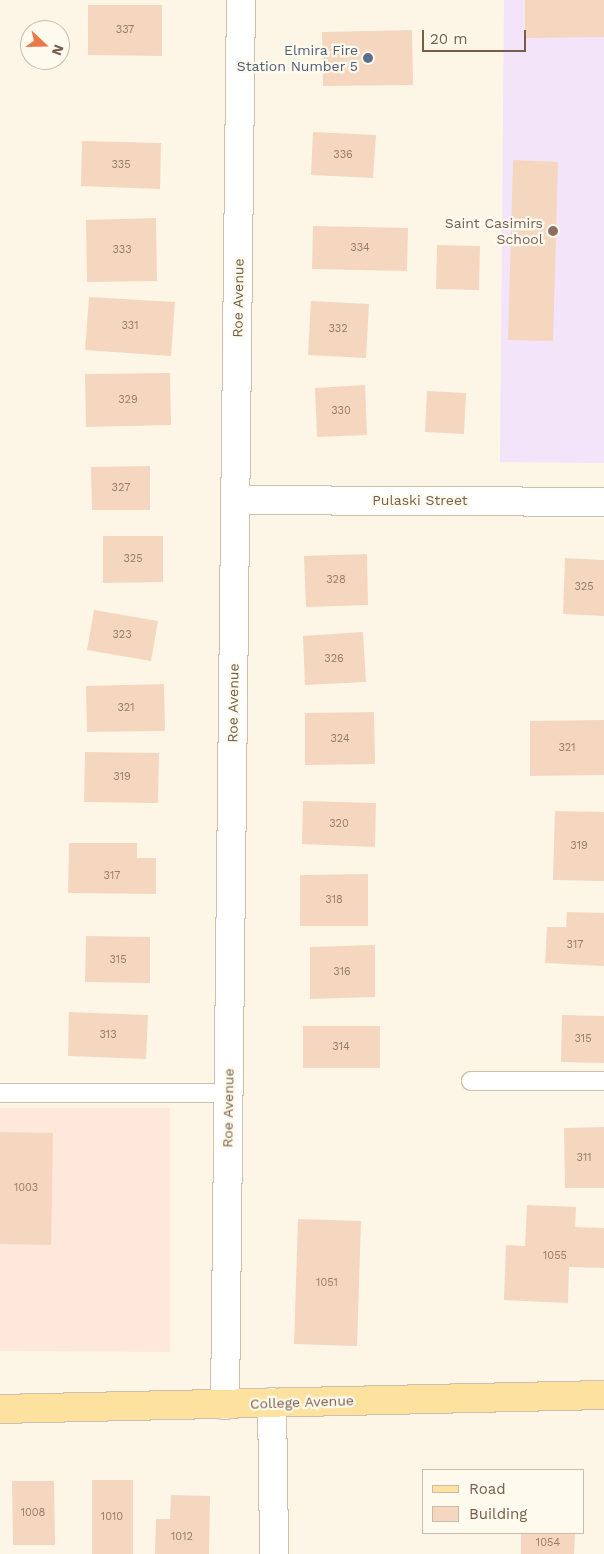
<!DOCTYPE html>
<style>
body{margin:0}
#map{position:relative;width:604px;height:1554px;overflow:hidden;background:#fdf6e7;font-family:"Work Sans",sans-serif}
div>[style]{position:absolute}
.commercial>*{inset:0;background:#fee8db}
.education>*{inset:0;background:#f3e4fa}
.building>*{inset:0;background:#f4d7be}
.roads{filter:drop-shadow(1px 0 #d0bfac) drop-shadow(-1px 0 #d0bfac) drop-shadow(0 1px #d0bfac) drop-shadow(0 -1px #d0bfac)}
.service>*{height:18px;margin:-9px;padding:0 9px;transform-origin:9px;border-radius:9px;background:#fff}
.minor>*{height:28px;margin:-14px;padding:0 14px;transform-origin:14px;border-radius:14px;background:#fff}
.primary>*{height:28px;margin:-14px;padding:0 14px;transform-origin:14px;border-radius:14px;background:#fde19e}
.dots>*{width:14px;height:14px;translate:-50% -50%;box-sizing:border-box;border:2px solid #fffaee;border-radius:50%}
span{translate:-50% -50%;white-space:nowrap;text-align:center;line-height:1.15;-webkit-text-stroke:4.5px #fffaee;paint-order:stroke}
.number-label{font-size:11px;color:#977c67}
.number-label span{-webkit-text-stroke-width:0}
.service-label{font-size:14px;color:#4e5e75}
.right{translate:-100% -50%;text-align:right}
.education-label{font-size:14px;color:#785e54}
.street-label{font-size:14px;color:#785e4a}
.legend{position:absolute;left:422px;top:1469px;width:162px;height:65px;box-sizing:border-box;background:#fffaee;border:1px solid #c9bcac;margin:0;padding:6px 9px;list-style:none;font-size:15px;color:#785e4a}
.legend li{display:flex;align-items:center;gap:10px;height:25px}
.legend b{width:25px;border:1px solid #c9bcac}
.north{position:absolute;left:20px;top:20px;width:50px;height:50px;box-sizing:border-box;background:#fffaee;border:1px solid #c9bcac;border-radius:50%;rotate:111deg;font-size:14px;font-weight:700;line-height:20px;text-align:center;color:#785e4a}
.north::after{content:'';display:block;margin:auto;width:18px;height:22px;background:#eb7849;clip-path:polygon(50% 0,100% 100%,50% 72%,0 100%)}
.scale{position:absolute;left:422px;top:30px;width:104px;height:22px;box-sizing:border-box;border:2px solid #785e4a;border-top:0;padding-left:6px;font-size:15px;line-height:18px;white-space:nowrap;color:#785e4a;-webkit-text-stroke:4px #fffaee;paint-order:stroke}
</style>
<div id="map">
<div class="commercial">
<i style="clip-path:polygon(0 1108px,170px 1108px,170px 1352px,0 1351px)"></i>
</div>
<div class="education">
<i style="clip-path:polygon(504px 0,604px 0,604px 463px,500px 462px)"></i>
</div>
<div class="building">
<i style="clip-path:polygon(525px 0,604px 0,604px 37px,525px 38px)"></i>
<i style="clip-path:polygon(88px 5px,162px 5px,162px 56px,88px 55px)"></i>
<i style="clip-path:polygon(412px 30px,413px 85px,323px 86px,322px 32px)"></i>
<i style="clip-path:polygon(313px 132px,376px 135px,373px 178px,311px 175px)"></i>
<i style="clip-path:polygon(82px 141px,161px 143px,160px 189px,81px 186px)"></i>
<i style="clip-path:polygon(513px 160px,558px 162px,553px 341px,508px 340px)"></i>
<i style="clip-path:polygon(156px 218px,157px 281px,87px 282px,86px 220px)"></i>
<i style="clip-path:polygon(313px 226px,408px 228px,407px 271px,312px 269px)"></i>
<i style="clip-path:polygon(437px 245px,480px 246px,479px 290px,436px 289px)"></i>
<i style="clip-path:polygon(89px 297px,175px 302px,171px 356px,85px 350px)"></i>
<i style="clip-path:polygon(311px 301px,369px 304px,366px 358px,308px 355px)"></i>
<i style="clip-path:polygon(170px 373px,171px 425px,86px 427px,85px 374px)"></i>
<i style="clip-path:polygon(365px 385px,367px 435px,317px 437px,315px 388px)"></i>
<i style="clip-path:polygon(427px 391px,466px 393px,464px 434px,425px 432px)"></i>
<i style="clip-path:polygon(150px 466px,150px 510px,92px 510px,91px 467px)"></i>
<i style="clip-path:polygon(103px 536px,163px 536px,163px 582px,103px 583px)"></i>
<i style="clip-path:polygon(367px 554px,368px 605px,306px 607px,304px 556px)"></i>
<i style="clip-path:polygon(565px 558px,604px 560px,604px 616px,563px 614px)"></i>
<i style="clip-path:polygon(94px 610px,158px 621px,151px 661px,87px 650px)"></i>
<i style="clip-path:polygon(363px 632px,366px 682px,305px 685px,303px 636px)"></i>
<i style="clip-path:polygon(164px 684px,165px 731px,87px 732px,86px 686px)"></i>
<i style="clip-path:polygon(374px 712px,375px 764px,305px 765px,305px 713px)"></i>
<i style="clip-path:polygon(604px 720px,604px 775px,530px 776px,530px 721px)"></i>
<i style="clip-path:polygon(85px 752px,159px 753px,158px 803px,84px 802px)"></i>
<i style="clip-path:polygon(303px 801px,376px 803px,375px 847px,302px 844px)"></i>
<i style="clip-path:polygon(555px 811px,604px 812px,604px 881px,553px 880px)"></i>
<i style="clip-path:polygon(69px 843px,137px 843px,137px 858px,156px 858px,156px 894px,68px 893px)"></i>
<i style="clip-path:polygon(368px 874px,368px 926px,300px 926px,300px 875px)"></i>
<i style="clip-path:polygon(567px 912px,604px 913px,604px 966px,545px 963px,547px 927px,566px 927px)"></i>
<i style="clip-path:polygon(86px 936px,150px 937px,150px 983px,85px 982px)"></i>
<i style="clip-path:polygon(375px 945px,375px 997px,310px 999px,310px 947px)"></i>
<i style="clip-path:polygon(69px 1012px,148px 1015px,146px 1059px,68px 1056px)"></i>
<i style="clip-path:polygon(562px 1015px,604px 1016px,604px 1063px,561px 1062px)"></i>
<i style="clip-path:polygon(303px 1026px,380px 1026px,380px 1068px,303px 1068px)"></i>
<i style="clip-path:polygon(604px 1127px,604px 1188px,565px 1188px,564px 1128px)"></i>
<i style="clip-path:polygon(0 1132px,53px 1133px,51px 1245px,0 1244px)"></i>
<i style="clip-path:polygon(527px 1205px,576px 1207px,575px 1227px,604px 1228px,604px 1268px,569px 1267px,568px 1303px,504px 1300px,506px 1245px,525px 1246px)"></i>
<i style="clip-path:polygon(298px 1219px,361px 1221px,357px 1346px,294px 1344px)"></i>
<i style="clip-path:polygon(92px 1480px,133px 1480px,133px 1554px,92px 1554px)"></i>
<i style="clip-path:polygon(12px 1481px,54px 1481px,55px 1545px,13px 1545px)"></i>
<i style="clip-path:polygon(171px 1495px,210px 1496px,209px 1554px,155px 1554px,156px 1519px,170px 1519px)"></i>
<i style="clip-path:polygon(521px 1533px,575px 1533px,574px 1554px,521px 1554px)"></i>
</div>
<div class="roads">
<div class="service">
<i style="left:471px;top:1081px;width:133px"></i>
<i style="left:0;top:1093px;width:229px"></i>
</div>
<div class="minor">
<i style="left:235px;top:500px;width:369px;rotate:0.3deg"></i>
<i style="left:272px;top:1402px;width:152px;rotate:89.2deg"></i>
<i style="left:225px;top:1405px;width:1405px;rotate:-89.35deg"></i>
</div>
<div class="primary">
<i style="left:0;top:1409px;width:604px;rotate:-1.33deg"></i>
</div>
</div>
<div class="dots">
<i style="left:368px;top:58px;background:#5c6f8a"></i>
<i style="left:553px;top:231px;background:#8d6e63"></i>
</div>
<div class="number-label">
<span style="left:125px;top:30px">337</span>
<span style="left:343px;top:155px">336</span>
<span style="left:121px;top:165px">335</span>
<span style="left:360px;top:248px">334</span>
<span style="left:122px;top:250px">333</span>
<span style="left:130px;top:326px">331</span>
<span style="left:338px;top:329px">332</span>
<span style="left:128px;top:400px">329</span>
<span style="left:341px;top:411px">330</span>
<span style="left:121px;top:488px">327</span>
<span style="left:133px;top:559px">325</span>
<span style="left:336px;top:580px">328</span>
<span style="left:584px;top:587px">325</span>
<span style="left:122px;top:635px">323</span>
<span style="left:334px;top:659px">326</span>
<span style="left:126px;top:708px">321</span>
<span style="left:340px;top:739px">324</span>
<span style="left:567px;top:748px">321</span>
<span style="left:122px;top:777px">319</span>
<span style="left:339px;top:824px">320</span>
<span style="left:579px;top:846px">319</span>
<span style="left:112px;top:876px">317</span>
<span style="left:334px;top:900px">318</span>
<span style="left:575px;top:945px">317</span>
<span style="left:118px;top:960px">315</span>
<span style="left:342px;top:972px">316</span>
<span style="left:108px;top:1035px">313</span>
<span style="left:583px;top:1039px">315</span>
<span style="left:341px;top:1047px">314</span>
<span style="left:584px;top:1158px">311</span>
<span style="left:26px;top:1188px">1003</span>
<span style="left:555px;top:1256px">1055</span>
<span style="left:327px;top:1283px">1051</span>
<span style="left:33px;top:1513px">1008</span>
<span style="left:112px;top:1517px">1010</span>
<span style="left:182px;top:1537px">1012</span>
<span style="left:548px;top:1543px">1054</span>
</div>
<div class="service-label">
<span class="right" style="left:358px;top:58px">Elmira Fire<br>Station Number 5</span>
</div>
<div class="education-label">
<span class="right" style="left:543px;top:231px">Saint Casimirs<br>School</span>
</div>
<div class="street-label">
<span style="left:238px;top:298px;rotate:-89deg">Roe Avenue</span>
<span style="left:420px;top:500px">Pulaski Street</span>
<span style="left:233px;top:703px;rotate:-89deg">Roe Avenue</span>
<span style="left:228px;top:1108px;rotate:-89deg">Roe Avenue</span>
<span style="left:302px;top:1402px;rotate:-2deg">College Avenue</span>
</div>
<ul class="legend">
<li><b style="height:6px;background:#fde19e"></b>Road</li>
<li><b style="height:14px;background:#f4d7be"></b>Building</li>
</ul>
<div class="north">N</div>
<div class="scale">20 m</div>
</div>
